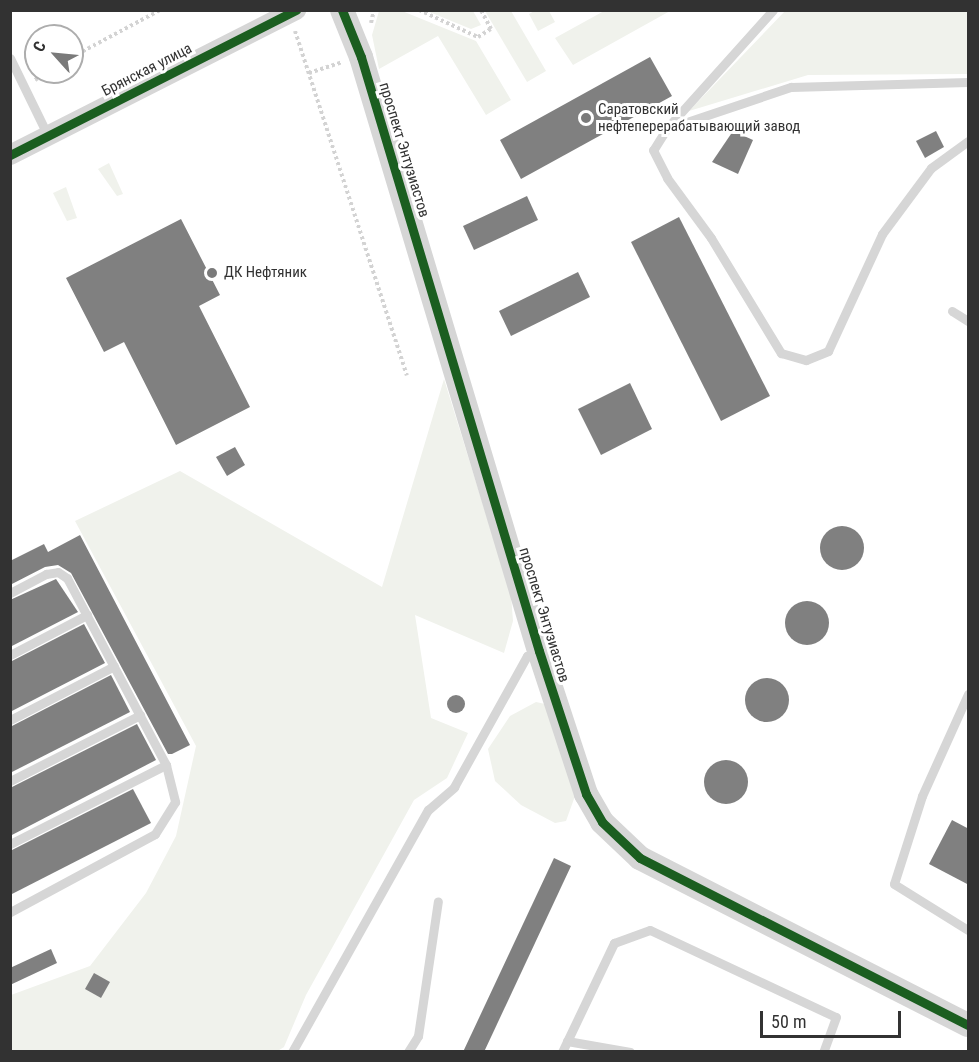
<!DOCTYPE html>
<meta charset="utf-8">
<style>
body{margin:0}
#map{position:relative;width:979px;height:1062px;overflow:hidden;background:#fff;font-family:"Roboto Condensed",sans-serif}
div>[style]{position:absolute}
.green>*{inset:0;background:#f0f2ec}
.building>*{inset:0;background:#808080}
.round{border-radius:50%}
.path>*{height:4px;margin-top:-2px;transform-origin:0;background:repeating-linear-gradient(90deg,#d3d3d3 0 3px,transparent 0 6px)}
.service>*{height:9px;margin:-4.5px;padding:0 4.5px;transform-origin:4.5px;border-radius:4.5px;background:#d6d6d6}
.minor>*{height:20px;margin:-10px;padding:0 10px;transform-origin:10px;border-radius:10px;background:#d6d6d6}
.tertiary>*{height:24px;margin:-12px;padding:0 12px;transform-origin:12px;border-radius:12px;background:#d6d6d6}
.cycleway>*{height:9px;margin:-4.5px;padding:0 4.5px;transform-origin:4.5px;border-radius:4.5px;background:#1b5e20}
.dots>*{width:16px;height:16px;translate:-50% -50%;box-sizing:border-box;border:3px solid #fff;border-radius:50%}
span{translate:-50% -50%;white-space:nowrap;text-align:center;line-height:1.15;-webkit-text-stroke:6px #fff;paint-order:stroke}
.street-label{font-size:15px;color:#323232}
.poi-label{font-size:15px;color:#323232}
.left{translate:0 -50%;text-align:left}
.frame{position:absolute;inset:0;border:12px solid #323232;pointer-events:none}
.north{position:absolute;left:24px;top:24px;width:60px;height:60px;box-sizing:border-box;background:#fff;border:2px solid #adadad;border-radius:50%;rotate:297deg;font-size:16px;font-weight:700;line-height:24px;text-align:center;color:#323232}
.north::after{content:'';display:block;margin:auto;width:21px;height:27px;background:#7a7a7a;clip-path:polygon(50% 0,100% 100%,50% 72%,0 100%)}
.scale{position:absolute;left:760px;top:1011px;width:141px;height:27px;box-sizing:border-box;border:3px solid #323232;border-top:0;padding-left:8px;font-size:18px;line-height:21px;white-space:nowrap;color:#323232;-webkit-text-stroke:4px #fff;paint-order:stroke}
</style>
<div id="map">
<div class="green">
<i style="clip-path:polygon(536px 10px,549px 11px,555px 22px,538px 31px,529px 14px)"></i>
<i style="clip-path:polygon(379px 11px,402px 11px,476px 41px,511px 100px,486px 115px,438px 36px,379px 69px,372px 35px)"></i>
<i style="clip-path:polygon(427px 11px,473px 11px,481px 25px,471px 29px)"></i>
<i style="clip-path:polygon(485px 11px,511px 11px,546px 71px,527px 82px)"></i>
<i style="clip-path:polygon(604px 11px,604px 10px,670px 11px,573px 65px,555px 38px)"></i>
<i style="clip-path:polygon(785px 11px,968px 11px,968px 74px,808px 75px,689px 111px)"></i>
<i style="clip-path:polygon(109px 163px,123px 194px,117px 196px,98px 169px)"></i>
<i style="clip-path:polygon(66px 187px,77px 218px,67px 221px,53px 193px)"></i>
<i style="clip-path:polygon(444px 379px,511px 595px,513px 621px,504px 653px,415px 615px,431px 718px,468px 733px,447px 778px,414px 800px,306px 995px,284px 1047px,276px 1052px,11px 1052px,11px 995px,90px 966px,146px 893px,176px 836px,196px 746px,75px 521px,180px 471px,382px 587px)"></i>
<i style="clip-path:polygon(536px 702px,545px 704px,575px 796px,566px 821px,555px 823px,521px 805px,495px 781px,488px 749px,510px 716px)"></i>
</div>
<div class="building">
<i style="clip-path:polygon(650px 57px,672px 96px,521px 179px,500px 140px)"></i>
<i style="clip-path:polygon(733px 131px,753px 140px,738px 174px,712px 162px)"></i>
<i style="clip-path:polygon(936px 131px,944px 147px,925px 158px,916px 141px)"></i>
<i style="clip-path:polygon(527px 196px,538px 220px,474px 250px,463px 226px)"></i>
<i style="clip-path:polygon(679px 217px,770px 396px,721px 421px,631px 242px)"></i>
<i style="clip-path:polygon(181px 219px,220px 295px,199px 306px,250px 407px,176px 445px,124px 342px,104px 352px,66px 278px)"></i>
<i style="clip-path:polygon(578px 272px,590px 297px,511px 336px,499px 311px)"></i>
<i style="clip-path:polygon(630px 383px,652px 429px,601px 455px,578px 409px)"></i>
<i style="clip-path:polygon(235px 447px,245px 465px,227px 476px,216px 457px)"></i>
<i class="round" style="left:820px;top:526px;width:44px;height:44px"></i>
<i style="clip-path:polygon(80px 535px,190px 745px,172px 754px,168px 754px,71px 573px,58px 565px,45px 567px,10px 585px,10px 561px,44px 544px,48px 552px)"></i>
<i style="clip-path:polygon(56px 579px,78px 612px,10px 647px,10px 600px)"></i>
<i class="round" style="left:785px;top:601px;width:44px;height:44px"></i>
<i style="clip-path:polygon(84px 624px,105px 663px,10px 712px,10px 662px)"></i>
<i style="clip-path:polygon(111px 675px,130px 712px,10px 773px,10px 727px)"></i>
<i class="round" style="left:745px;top:678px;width:44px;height:44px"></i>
<i class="round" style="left:447px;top:695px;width:18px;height:18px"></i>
<i style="clip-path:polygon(137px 724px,156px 760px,10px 836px,10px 788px)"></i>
<i class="round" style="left:704px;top:760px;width:44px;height:44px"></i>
<i style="clip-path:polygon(133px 789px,151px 823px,10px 895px,10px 851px)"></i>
<i style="clip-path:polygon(952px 820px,969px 829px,969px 885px,929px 864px)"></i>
<i style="clip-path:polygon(554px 858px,571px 866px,484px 1052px,463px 1052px)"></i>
<i style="clip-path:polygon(51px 949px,57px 963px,10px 985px,10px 968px)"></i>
<i style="clip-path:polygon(94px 973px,110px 982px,101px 998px,85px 989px)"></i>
</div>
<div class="path">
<i style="left:419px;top:10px;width:65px;rotate:24.6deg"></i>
<i style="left:478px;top:37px;width:15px;rotate:-32deg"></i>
<i style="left:491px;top:29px;width:21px;rotate:-118deg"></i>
<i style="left:371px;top:23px;width:13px;rotate:-77deg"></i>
<i style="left:295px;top:31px;width:362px;rotate:72deg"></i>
<i style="left:72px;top:57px;width:100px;rotate:-28.1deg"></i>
<i style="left:309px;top:73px;width:35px;rotate:-18deg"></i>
<i style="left:35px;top:80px;width:14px;rotate:-34deg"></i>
</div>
<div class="service">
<i style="left:773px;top:10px;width:159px;rotate:131.9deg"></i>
<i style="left:667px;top:128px;width:26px;rotate:122deg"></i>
<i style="left:653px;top:150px;width:31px;rotate:63deg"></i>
<i style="left:667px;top:178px;width:74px;rotate:53.7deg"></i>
<i style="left:711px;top:238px;width:135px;rotate:58.7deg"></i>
<i style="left:781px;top:353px;width:26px;rotate:16deg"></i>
<i style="left:806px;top:360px;width:24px;rotate:-22deg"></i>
<i style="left:828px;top:351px;width:129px;rotate:-65.2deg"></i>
<i style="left:882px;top:234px;width:82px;rotate:-53.4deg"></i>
<i style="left:931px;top:168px;width:46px;rotate:-36.1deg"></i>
<i style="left:10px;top:58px;width:87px;rotate:64deg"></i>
<i style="left:669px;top:128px;width:129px;rotate:-18.6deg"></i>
<i style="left:791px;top:87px;width:177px;rotate:-1.6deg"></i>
<i style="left:952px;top:311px;width:19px;rotate:32deg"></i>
<i style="left:10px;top:593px;width:41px;rotate:-27.8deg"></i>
<i style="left:46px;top:574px;width:12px;rotate:-9deg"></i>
<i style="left:58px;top:572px;width:11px;rotate:34deg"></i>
<i style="left:67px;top:578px;width:212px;rotate:62.1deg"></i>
<i style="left:166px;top:765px;width:38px;rotate:76deg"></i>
<i style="left:175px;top:802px;width:38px;rotate:122deg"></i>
<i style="left:155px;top:834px;width:165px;rotate:151.7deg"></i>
<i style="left:10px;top:655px;width:87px;rotate:-27.5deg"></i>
<i style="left:968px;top:694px;width:112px;rotate:114.3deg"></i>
<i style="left:922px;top:796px;width:92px;rotate:107.7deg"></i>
<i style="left:894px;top:884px;width:87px;rotate:31.9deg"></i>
<i style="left:10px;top:720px;width:117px;rotate:-27.4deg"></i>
<i style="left:10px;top:781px;width:146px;rotate:-26.9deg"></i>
<i style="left:10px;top:844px;width:175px;rotate:-26.9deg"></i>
<i style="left:567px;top:1041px;width:64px;rotate:9.9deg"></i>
<i style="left:292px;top:1052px;width:278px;rotate:-60.7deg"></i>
<i style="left:428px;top:810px;width:35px;rotate:-41deg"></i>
<i style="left:454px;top:787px;width:150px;rotate:-60.9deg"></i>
<i style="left:527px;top:656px;width:11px;rotate:-22deg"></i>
<i style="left:408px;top:1052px;width:19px;rotate:-58deg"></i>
<i style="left:418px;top:1036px;width:136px;rotate:-81.6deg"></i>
<i style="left:562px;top:1052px;width:121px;rotate:-64.5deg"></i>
<i style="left:614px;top:943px;width:38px;rotate:-20deg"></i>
<i style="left:650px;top:930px;width:205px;rotate:25.1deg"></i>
<i style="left:836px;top:1017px;width:37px;rotate:110deg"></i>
</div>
<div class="minor">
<i style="left:10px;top:155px;width:321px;rotate:-26.9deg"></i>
</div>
<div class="tertiary">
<i style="left:342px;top:10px;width:51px;rotate:68deg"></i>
<i style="left:361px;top:57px;width:620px;rotate:73.32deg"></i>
<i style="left:539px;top:651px;width:151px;rotate:71.8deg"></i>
<i style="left:586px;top:794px;width:32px;rotate:60deg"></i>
<i style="left:602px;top:822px;width:52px;rotate:43.5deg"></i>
<i style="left:640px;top:858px;width:368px;rotate:27deg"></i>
</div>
<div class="cycleway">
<i style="left:342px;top:10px;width:51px;rotate:68deg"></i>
<i style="left:361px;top:57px;width:620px;rotate:73.32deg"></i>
<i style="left:539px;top:651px;width:151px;rotate:71.8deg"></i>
<i style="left:586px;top:794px;width:32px;rotate:60deg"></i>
<i style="left:602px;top:822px;width:52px;rotate:43.5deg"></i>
<i style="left:640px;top:858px;width:368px;rotate:27deg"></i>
<i style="left:10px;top:155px;width:321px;rotate:-26.9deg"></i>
</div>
<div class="dots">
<i style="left:586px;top:118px;background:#7a7a7a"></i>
<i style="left:212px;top:273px;background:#7a7a7a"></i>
</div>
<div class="street-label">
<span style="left:147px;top:70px;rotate:-27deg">Брянская улица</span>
<span style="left:404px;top:150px;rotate:73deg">проспект Энтузиастов</span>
<span style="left:544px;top:615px;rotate:73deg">проспект Энтузиастов</span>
</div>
<div class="poi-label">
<span class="left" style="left:598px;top:118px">Саратовский<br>нефтеперерабатывающий завод</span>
<span class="left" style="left:224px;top:273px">ДК Нефтяник</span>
</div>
<div class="frame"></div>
<div class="north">С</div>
<div class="scale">50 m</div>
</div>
